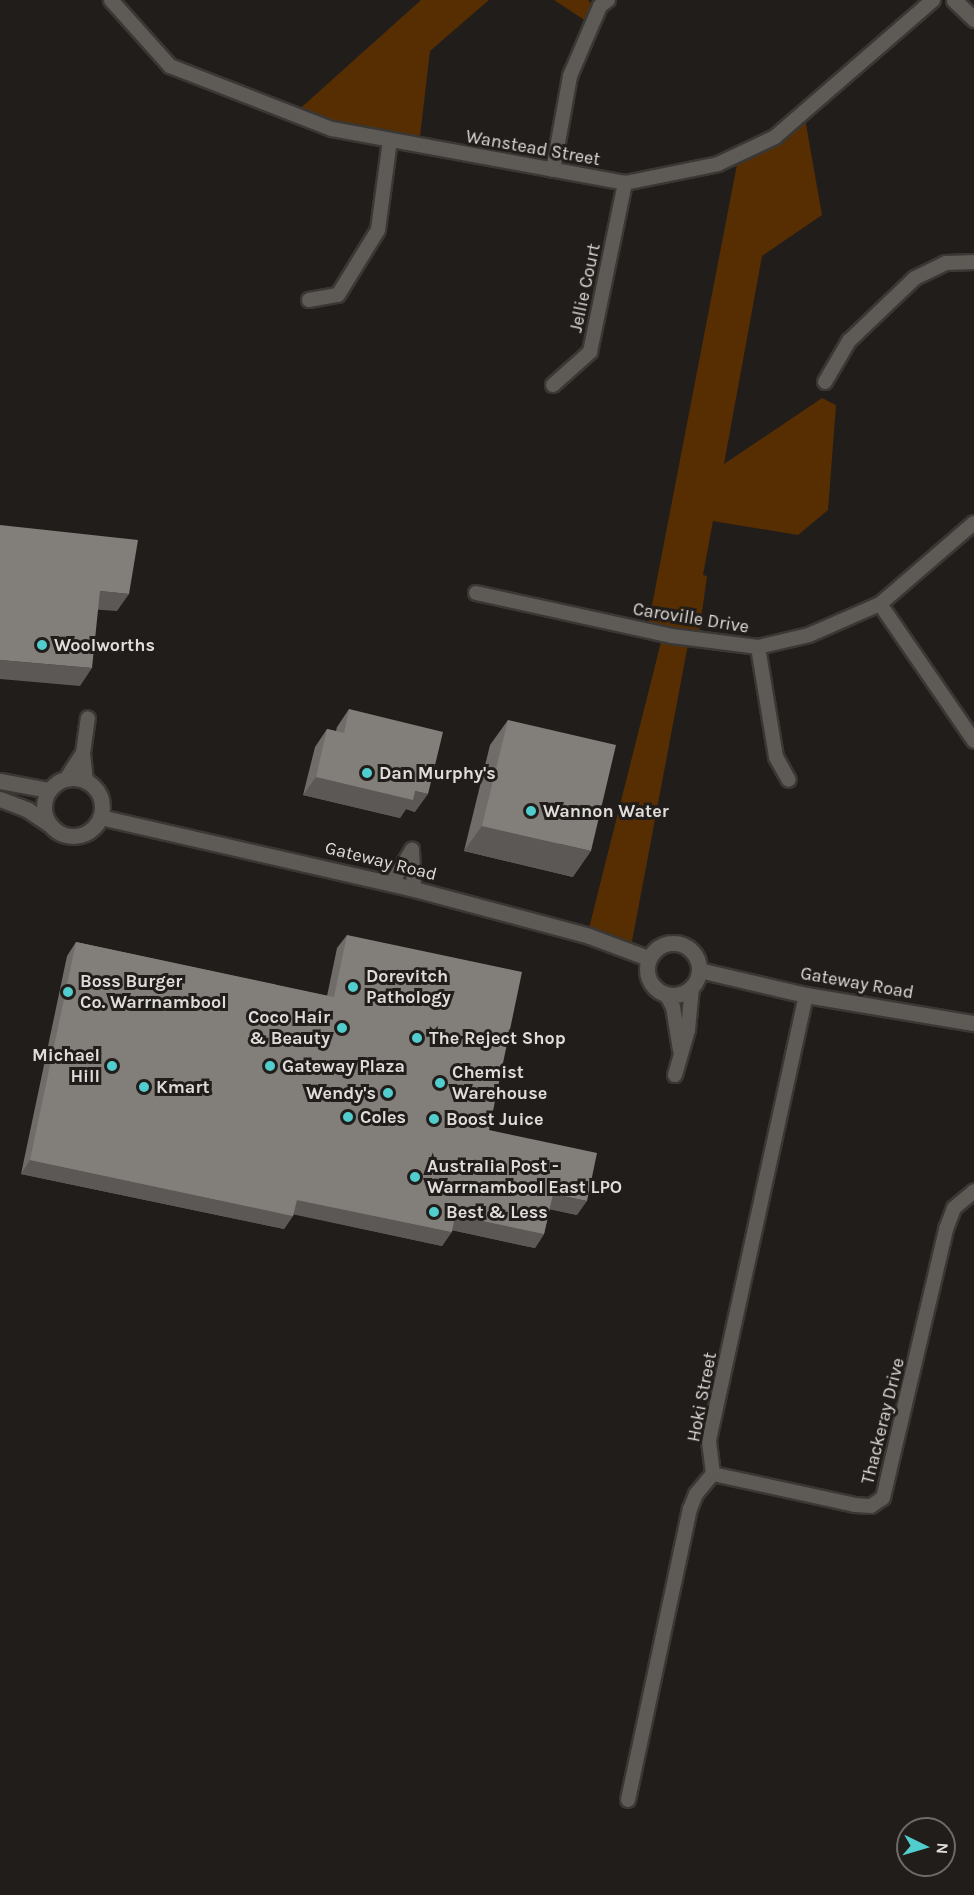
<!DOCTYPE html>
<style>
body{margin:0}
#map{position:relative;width:974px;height:1895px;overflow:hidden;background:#211d1a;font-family:Karla,sans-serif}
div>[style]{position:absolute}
.green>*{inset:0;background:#562e02}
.roads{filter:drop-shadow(2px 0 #3a3735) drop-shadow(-2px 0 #3a3735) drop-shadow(0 2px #3a3735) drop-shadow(0 -2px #3a3735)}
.street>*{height:14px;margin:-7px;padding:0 7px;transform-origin:7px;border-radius:7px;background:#5e5a56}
.secondary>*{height:15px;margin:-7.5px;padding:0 7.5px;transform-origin:7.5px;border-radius:7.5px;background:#5e5a56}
.secondary>.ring{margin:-7.5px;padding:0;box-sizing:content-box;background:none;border:15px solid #5e5a56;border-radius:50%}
.wall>*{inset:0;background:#706c69}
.shaded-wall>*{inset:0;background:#5b5855}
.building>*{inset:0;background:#827e7a}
.dots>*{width:16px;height:16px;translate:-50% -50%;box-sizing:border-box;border:3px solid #211d1a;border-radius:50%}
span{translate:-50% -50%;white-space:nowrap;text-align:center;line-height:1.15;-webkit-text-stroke:6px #211d1a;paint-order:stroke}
.street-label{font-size:18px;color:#dfdddb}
.poi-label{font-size:18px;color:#dfdddb;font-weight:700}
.left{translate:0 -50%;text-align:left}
.right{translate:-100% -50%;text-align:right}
.north{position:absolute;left:896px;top:1817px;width:60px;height:60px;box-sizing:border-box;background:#211d1a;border:2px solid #6d6a67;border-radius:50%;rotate:95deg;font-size:16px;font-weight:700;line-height:24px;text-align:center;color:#dfdddb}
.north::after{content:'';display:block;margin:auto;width:21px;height:27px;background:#52cdcd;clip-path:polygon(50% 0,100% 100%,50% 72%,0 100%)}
</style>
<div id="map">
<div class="green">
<i style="clip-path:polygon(421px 0,489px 0,430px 51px,419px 145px,294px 114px)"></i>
<i style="clip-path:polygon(554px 0,588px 0,598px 11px,592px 25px)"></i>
<i style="clip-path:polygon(804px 113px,822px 215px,762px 256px,724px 464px,822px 398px,836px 405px,828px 510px,798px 535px,713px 521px,703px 575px,707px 576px,698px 641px,689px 639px,630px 952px,587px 936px,663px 634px,647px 631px,739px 154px)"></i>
</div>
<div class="roads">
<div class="street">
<i style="left:111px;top:0;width:89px;rotate:48.2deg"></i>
<i style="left:170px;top:66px;width:174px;rotate:21.3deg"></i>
<i style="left:332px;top:129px;width:298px;rotate:10.4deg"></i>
<i style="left:625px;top:183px;width:95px;rotate:-11.5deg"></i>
<i style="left:718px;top:164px;width:63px;rotate:-25.3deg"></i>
<i style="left:775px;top:137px;width:209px;rotate:-40.9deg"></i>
<i style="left:553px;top:170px;width:96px;rotate:-79.7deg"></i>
<i style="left:570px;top:76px;width:76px;rotate:-66.8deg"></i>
<i style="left:600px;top:6px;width:10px;rotate:-37deg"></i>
<i style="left:309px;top:300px;width:29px;rotate:-10deg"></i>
<i style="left:338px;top:295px;width:76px;rotate:-58.4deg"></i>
<i style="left:378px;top:230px;width:91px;rotate:-82.4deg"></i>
<i style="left:825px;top:382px;width:48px;rotate:-59.7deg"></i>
<i style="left:849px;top:341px;width:91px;rotate:-43.7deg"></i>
<i style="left:915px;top:278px;width:34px;rotate:-26deg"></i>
<i style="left:946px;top:263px;width:28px;rotate:-2deg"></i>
<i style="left:553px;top:385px;width:50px;rotate:-41.7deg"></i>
<i style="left:590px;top:352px;width:173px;rotate:-78.3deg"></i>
<i style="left:476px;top:593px;width:201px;rotate:12.4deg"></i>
<i style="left:672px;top:636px;width:87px;rotate:7.3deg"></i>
<i style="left:758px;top:647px;width:52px;rotate:-13.2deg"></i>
<i style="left:809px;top:635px;width:77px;rotate:-23.6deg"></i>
<i style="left:880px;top:604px;width:124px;rotate:-40.8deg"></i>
<i style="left:880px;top:604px;width:166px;rotate:55.5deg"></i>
<i style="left:758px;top:647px;width:111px;rotate:80.7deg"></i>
<i style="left:776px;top:757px;width:26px;rotate:61deg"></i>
<i style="left:66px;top:779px;width:31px;rotate:-57deg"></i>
<i style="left:86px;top:782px;width:29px;rotate:-96deg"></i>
<i style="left:83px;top:753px;width:35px;rotate:-82deg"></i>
<i style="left:412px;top:850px;width:39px;rotate:87deg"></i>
<i style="left:392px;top:883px;width:39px;rotate:-59deg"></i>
<i style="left:666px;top:994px;width:15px;rotate:62deg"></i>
<i style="left:673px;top:1007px;width:44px;rotate:80.8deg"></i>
<i style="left:675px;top:1075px;width:47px;rotate:-73.9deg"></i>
<i style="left:688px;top:1030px;width:43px;rotate:-84.7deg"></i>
<i style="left:713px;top:1474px;width:145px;rotate:12.3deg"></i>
<i style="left:855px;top:1505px;width:16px;rotate:4deg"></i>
<i style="left:871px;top:1506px;width:14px;rotate:-34deg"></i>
<i style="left:883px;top:1498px;width:276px;rotate:-76.8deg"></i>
<i style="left:946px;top:1229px;width:22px;rotate:-69deg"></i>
<i style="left:954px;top:1208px;width:26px;rotate:-40deg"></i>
<i style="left:628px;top:1800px;width:298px;rotate:-78deg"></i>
<i style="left:690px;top:1509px;width:16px;rotate:-68deg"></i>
<i style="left:696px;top:1494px;width:26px;rotate:-50deg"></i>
<i style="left:713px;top:1474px;width:34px;rotate:-97deg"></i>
<i style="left:709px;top:1440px;width:455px;rotate:-77.7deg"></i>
</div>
<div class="secondary">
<i style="left:954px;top:0;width:28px;rotate:44deg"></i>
<i class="ring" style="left:44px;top:778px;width:43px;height:43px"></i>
<i style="left:0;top:781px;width:50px;rotate:10.4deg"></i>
<i style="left:0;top:799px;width:30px;rotate:21deg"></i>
<i style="left:28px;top:810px;width:25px;rotate:34deg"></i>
<i style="left:100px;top:817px;width:322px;rotate:12.9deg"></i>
<i style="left:414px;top:889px;width:181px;rotate:15deg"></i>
<i style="left:589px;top:936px;width:63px;rotate:20.4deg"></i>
<i class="ring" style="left:647px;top:943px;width:37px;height:37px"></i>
<i style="left:699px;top:970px;width:110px;rotate:13.2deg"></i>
<i style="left:806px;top:995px;width:170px;rotate:9.5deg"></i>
</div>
</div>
<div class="wall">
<i style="clip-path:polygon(349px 709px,415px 812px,406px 809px,400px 818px,303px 795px,315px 747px,327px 729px,336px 731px,337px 727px)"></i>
<i style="clip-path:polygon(508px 720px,573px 877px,464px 851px,490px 745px)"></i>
<i style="clip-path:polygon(347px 935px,489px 1130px,577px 1215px,550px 1209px,544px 1234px,535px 1248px,452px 1230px,442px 1246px,294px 1214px,284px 1229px,21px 1174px,67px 956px,76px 942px,327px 996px,337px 948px)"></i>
</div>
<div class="shaded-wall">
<i style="clip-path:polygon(100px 591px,129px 594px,117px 611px,88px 609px)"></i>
<i style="clip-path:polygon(0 660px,92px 668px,80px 686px,0 679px)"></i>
<i style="clip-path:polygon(316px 777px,415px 791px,428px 794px,415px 812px,406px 809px,400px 818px,303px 795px)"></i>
<i style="clip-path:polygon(482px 826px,591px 851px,573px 877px,464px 851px)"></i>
<i style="clip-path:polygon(30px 1160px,293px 1216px,284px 1229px,21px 1174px)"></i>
<i style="clip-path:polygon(553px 1194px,587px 1201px,577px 1215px,543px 1208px)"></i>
<i style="clip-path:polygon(297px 1200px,452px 1232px,442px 1246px,287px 1213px)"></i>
<i style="clip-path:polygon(455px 1215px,544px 1234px,535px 1248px,446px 1229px)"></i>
</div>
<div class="building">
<i style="clip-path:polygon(0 525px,138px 540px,129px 594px,100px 591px,92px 668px,0 660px)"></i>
<i style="clip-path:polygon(349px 709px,443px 732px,428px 794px,415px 791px,413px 800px,316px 777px,327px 729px,344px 733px)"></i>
<i style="clip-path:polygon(508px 720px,616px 745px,591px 851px,482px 826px)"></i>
<i style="clip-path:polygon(347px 935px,522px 972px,489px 1130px,597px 1153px,587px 1201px,553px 1194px,544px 1234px,455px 1215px,452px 1232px,297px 1200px,293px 1216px,30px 1160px,76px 942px,334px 997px)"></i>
</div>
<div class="dots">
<i style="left:42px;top:645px;background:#52cdcd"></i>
<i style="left:367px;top:773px;background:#52cdcd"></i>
<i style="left:531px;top:811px;background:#52cdcd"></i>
<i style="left:353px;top:987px;background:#52cdcd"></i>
<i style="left:68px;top:992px;background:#52cdcd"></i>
<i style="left:342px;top:1028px;background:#52cdcd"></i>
<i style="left:417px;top:1038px;background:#52cdcd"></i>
<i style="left:112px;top:1066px;background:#52cdcd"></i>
<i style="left:270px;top:1066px;background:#52cdcd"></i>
<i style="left:440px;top:1083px;background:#52cdcd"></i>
<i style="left:144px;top:1087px;background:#52cdcd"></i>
<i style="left:388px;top:1093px;background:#52cdcd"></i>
<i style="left:348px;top:1117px;background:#52cdcd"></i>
<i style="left:434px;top:1119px;background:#52cdcd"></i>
<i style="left:415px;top:1177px;background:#52cdcd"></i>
<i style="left:434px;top:1212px;background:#52cdcd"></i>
</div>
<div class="street-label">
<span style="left:533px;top:148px;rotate:10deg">Wanstead Street</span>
<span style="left:585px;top:288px;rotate:-78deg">Jellie Court</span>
<span style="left:691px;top:618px;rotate:9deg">Caroville Drive</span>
<span style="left:381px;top:861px;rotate:14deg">Gateway Road</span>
<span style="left:857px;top:983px;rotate:10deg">Gateway Road</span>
<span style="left:702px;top:1397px;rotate:-79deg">Hoki Street</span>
<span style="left:883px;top:1421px;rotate:-76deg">Thackeray Drive</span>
</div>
<div class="poi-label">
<span class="left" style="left:54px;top:645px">Woolworths</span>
<span class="left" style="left:379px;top:773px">Dan Murphy's</span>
<span class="left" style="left:543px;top:811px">Wannon Water</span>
<span class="left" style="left:366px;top:987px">Dorevitch<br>Pathology</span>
<span class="left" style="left:80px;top:992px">Boss Burger<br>Co. Warrnambool</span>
<span class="right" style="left:330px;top:1028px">Coco Hair<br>&amp; Beauty</span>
<span class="left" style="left:429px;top:1038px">The Reject Shop</span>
<span class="right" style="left:100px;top:1066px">Michael<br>Hill</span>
<span class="left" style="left:282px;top:1066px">Gateway Plaza</span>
<span class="left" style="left:452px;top:1083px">Chemist<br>Warehouse</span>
<span class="left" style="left:156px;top:1087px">Kmart</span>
<span class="right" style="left:376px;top:1093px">Wendy's</span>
<span class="left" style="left:360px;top:1117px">Coles</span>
<span class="left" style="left:446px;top:1119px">Boost Juice</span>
<span class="left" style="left:427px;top:1177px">Australia Post -<br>Warrnambool East LPO</span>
<span class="left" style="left:446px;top:1212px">Best &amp; Less</span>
</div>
<div class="north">N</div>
</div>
